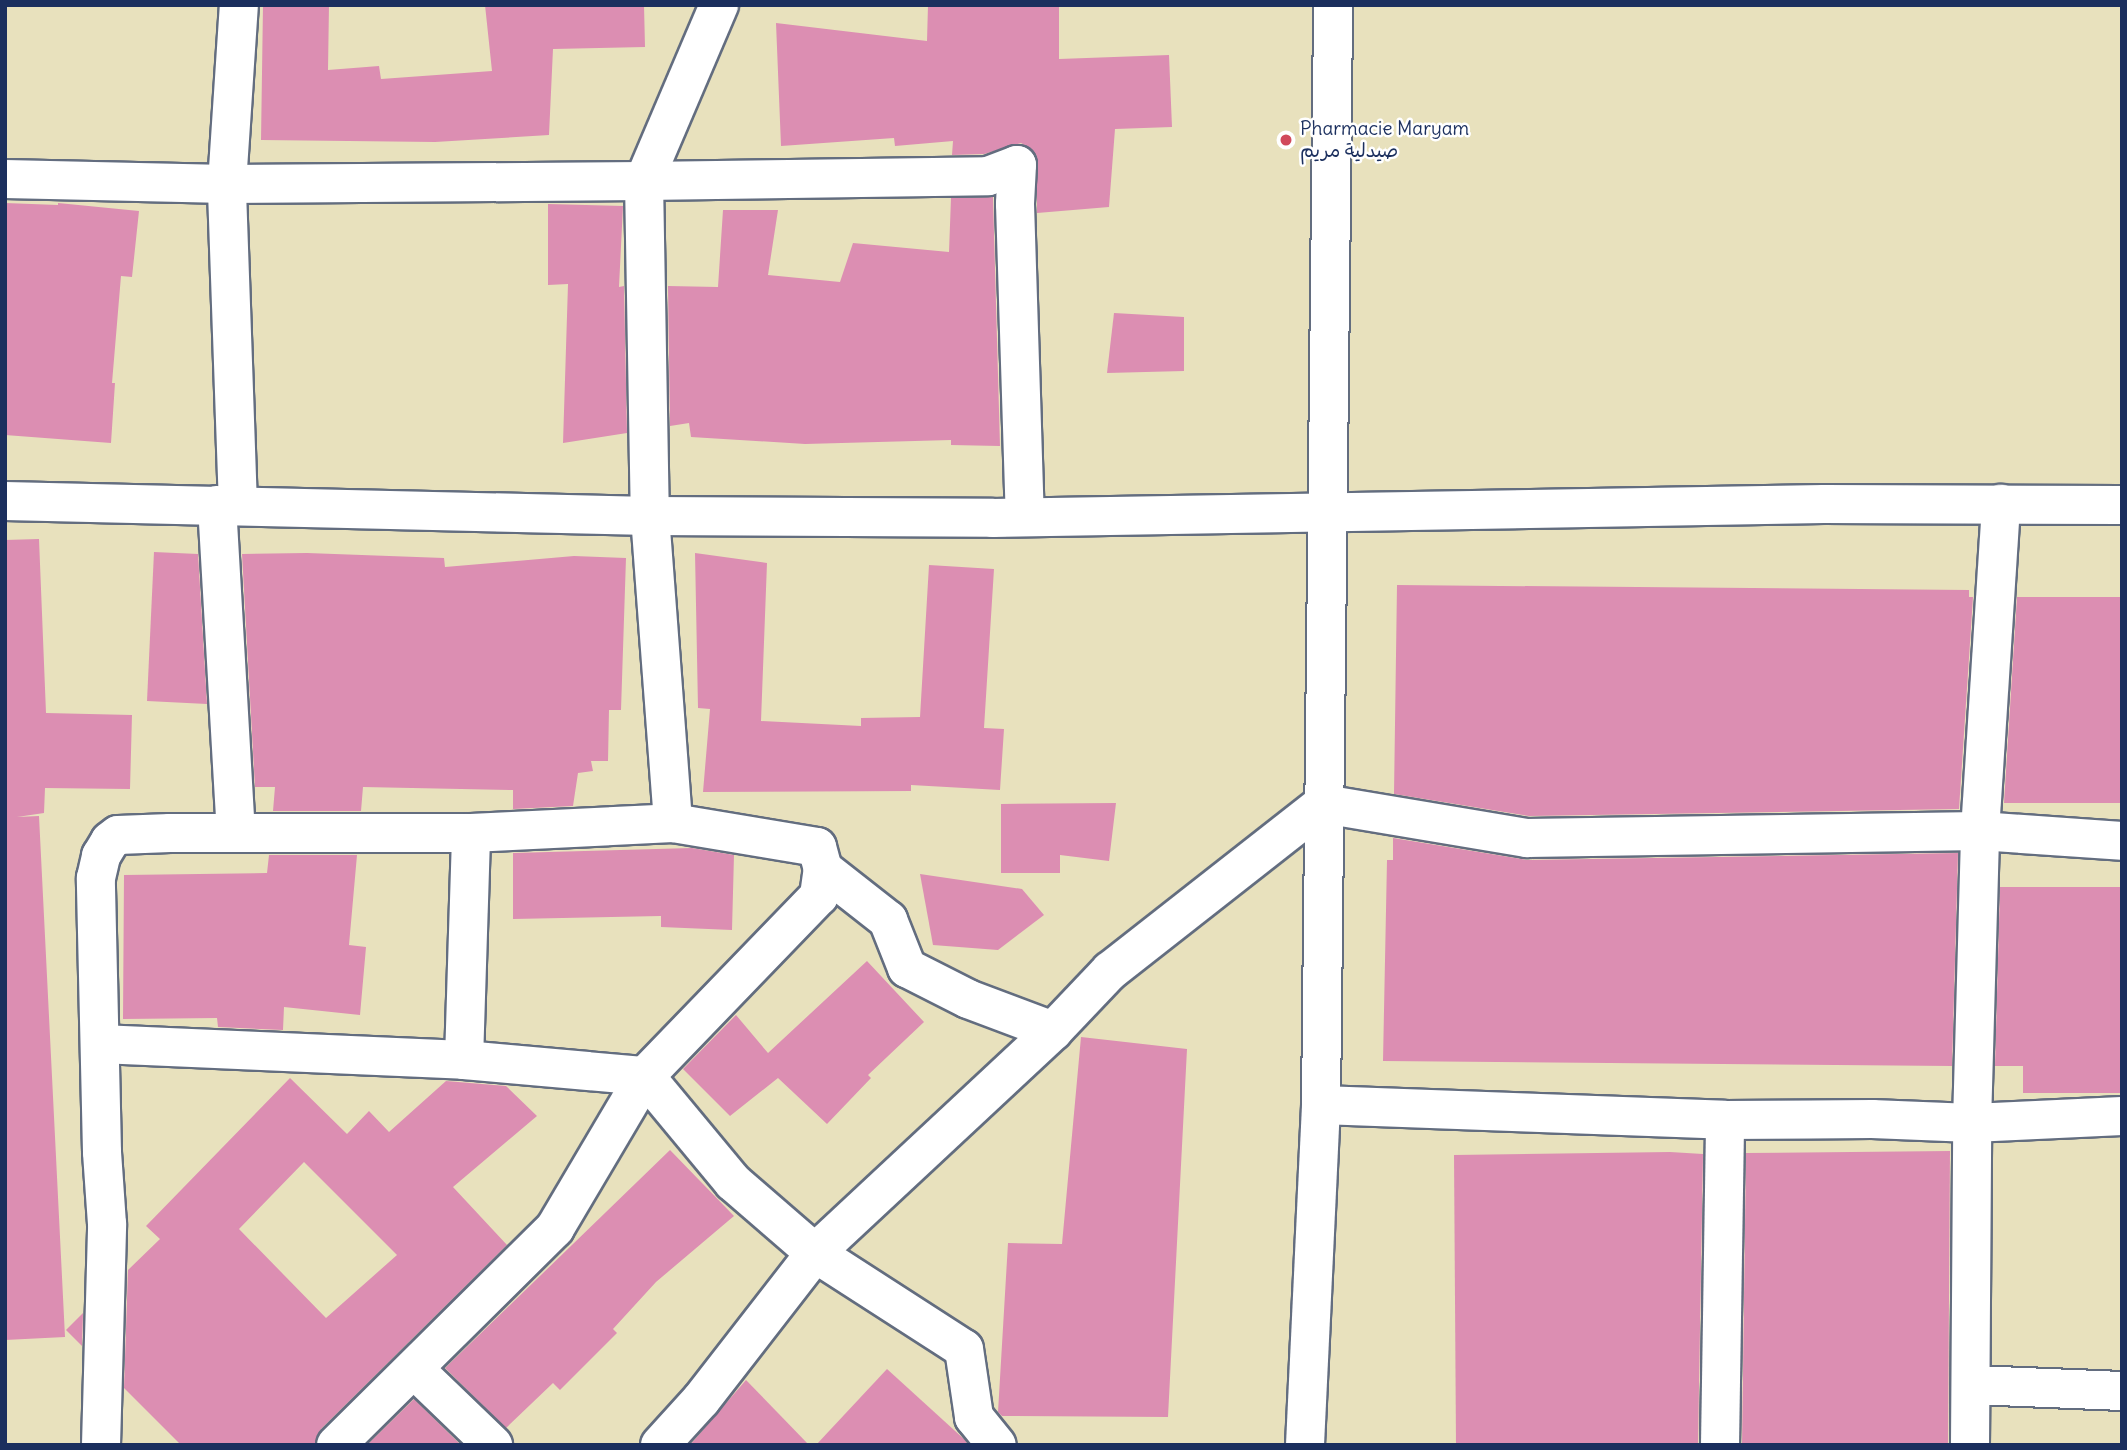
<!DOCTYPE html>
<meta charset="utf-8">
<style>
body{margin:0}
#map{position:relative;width:2127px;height:1450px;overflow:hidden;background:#e8e1bd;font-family:Delius,"Playpen Sans Arabic",sans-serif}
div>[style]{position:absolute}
.building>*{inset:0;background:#dc8eb2}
.roads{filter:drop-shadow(2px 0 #636d7f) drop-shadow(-2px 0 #636d7f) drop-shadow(0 2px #636d7f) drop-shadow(0 -2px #636d7f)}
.minor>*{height:38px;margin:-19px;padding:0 19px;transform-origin:19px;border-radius:19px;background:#fff}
.dots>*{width:19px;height:19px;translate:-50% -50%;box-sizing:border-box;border:4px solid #fff;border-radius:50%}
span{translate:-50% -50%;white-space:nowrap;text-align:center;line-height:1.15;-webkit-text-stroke:5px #fff;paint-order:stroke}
.poi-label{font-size:19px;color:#1b2f5e}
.left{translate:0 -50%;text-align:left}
.frame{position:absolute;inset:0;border:7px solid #1b2f5e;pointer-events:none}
</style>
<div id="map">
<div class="building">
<i style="clip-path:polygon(263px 5px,329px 5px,328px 70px,379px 66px,381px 79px,492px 71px,485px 5px,644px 5px,645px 47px,553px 49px,549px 135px,435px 142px,261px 140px)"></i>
<i style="clip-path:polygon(928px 5px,1059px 5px,1059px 59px,1169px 55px,1172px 127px,1115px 129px,1109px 207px,1037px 213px,1037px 156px,1030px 148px,1021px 143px,984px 154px,952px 155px,953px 141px,895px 146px,894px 138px,781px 146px,776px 23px,927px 41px)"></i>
<i style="clip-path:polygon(993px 197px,1000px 446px,951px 445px,951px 440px,805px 444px,691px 437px,689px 423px,670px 426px,668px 286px,718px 287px,723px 210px,778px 210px,768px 275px,840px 282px,853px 243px,949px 252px,951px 198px)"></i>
<i style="clip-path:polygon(5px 203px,58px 205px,58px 203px,139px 211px,132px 277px,121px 276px,112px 383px,115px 383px,111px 443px,5px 435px)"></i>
<i style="clip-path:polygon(548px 204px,623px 206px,619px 287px,624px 286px,627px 433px,563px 443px,568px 284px,548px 285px)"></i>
<i style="clip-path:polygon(1114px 313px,1184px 317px,1184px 371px,1107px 373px)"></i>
<i style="clip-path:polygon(39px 539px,46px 713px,132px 715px,130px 789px,45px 788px,44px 813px,17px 817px,39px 816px,65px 1337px,5px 1340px,5px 540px)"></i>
<i style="clip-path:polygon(154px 552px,198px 554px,207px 704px,147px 701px)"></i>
<i style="clip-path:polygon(307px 553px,444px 558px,445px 567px,574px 556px,626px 558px,621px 710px,609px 710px,608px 761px,591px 761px,593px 771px,578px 773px,573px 806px,513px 809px,513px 790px,363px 787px,361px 811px,273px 811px,275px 787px,255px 787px,242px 554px)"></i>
<i style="clip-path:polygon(695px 553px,767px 563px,761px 721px,861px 726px,861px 718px,920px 717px,929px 565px,994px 569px,984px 728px,1004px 729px,1000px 790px,911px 785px,911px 791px,703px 792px,710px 709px,698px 708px)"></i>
<i style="clip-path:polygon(1397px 585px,1969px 590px,1969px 597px,1973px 597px,1959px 809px,1529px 816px,1394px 794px)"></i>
<i style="clip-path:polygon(2017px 597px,2122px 597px,2122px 803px,2004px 803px)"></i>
<i style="clip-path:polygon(1116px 803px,1109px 861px,1060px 855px,1060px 873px,1001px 873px,1001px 804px)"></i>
<i style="clip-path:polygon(1393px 838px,1527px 860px,1958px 853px,1952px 1066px,1383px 1061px,1387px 860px,1393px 860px)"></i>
<i style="clip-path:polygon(692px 848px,734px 855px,732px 930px,661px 927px,661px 916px,513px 919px,513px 853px)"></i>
<i style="clip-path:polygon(269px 855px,357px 855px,349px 945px,366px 947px,360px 1015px,284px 1007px,283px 1030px,218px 1027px,217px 1018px,123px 1019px,124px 875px,267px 873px)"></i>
<i style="clip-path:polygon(920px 874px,1022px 889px,1044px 915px,998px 950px,933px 945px)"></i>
<i style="clip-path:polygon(2000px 887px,2122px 887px,2122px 1093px,2023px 1093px,2023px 1066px,1995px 1066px)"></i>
<i style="clip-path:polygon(867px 961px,924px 1022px,868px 1075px,871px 1078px,827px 1124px,778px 1078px,730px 1116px,683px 1069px,736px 1015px,768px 1053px)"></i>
<i style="clip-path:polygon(1081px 1037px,1187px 1049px,1168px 1417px,1002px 1416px,998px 1412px,1008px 1243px,1062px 1244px)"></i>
<i style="clip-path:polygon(evenodd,290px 1078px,347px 1134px,369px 1111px,389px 1132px,446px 1081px,506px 1086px,537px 1116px,453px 1187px,507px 1245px,321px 1429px,315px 1445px,181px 1445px,124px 1388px,128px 1270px,160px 1239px,146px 1226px,290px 1078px,304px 1162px,397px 1255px,326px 1318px,239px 1229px,304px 1162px)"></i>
<i style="clip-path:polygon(670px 1150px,734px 1216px,656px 1282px,613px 1329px,617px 1333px,560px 1390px,553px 1383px,506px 1428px,445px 1368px)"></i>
<i style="clip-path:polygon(1950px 1151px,1948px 1445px,1742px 1445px,1746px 1153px)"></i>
<i style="clip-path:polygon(1670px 1152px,1703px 1154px,1698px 1445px,1456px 1445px,1454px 1155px)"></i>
<i style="clip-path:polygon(83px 1313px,82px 1346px,66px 1330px)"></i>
<i style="clip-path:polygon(887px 1369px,965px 1440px,968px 1445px,816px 1445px)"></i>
<i style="clip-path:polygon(746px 1380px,809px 1445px,690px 1445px)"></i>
<i style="clip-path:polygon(414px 1399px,461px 1445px,367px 1445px)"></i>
</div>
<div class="roads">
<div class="minor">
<i style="left:719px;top:5px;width:191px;rotate:113.1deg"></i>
<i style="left:644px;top:181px;width:335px;rotate:89deg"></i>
<i style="left:650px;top:516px;width:308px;rotate:85.7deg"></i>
<i style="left:673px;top:823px;width:146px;rotate:9.5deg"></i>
<i style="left:817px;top:847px;width:23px;rotate:75deg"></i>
<i style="left:823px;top:869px;width:83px;rotate:38.1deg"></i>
<i style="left:888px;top:920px;width:52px;rotate:68.4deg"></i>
<i style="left:907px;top:968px;width:68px;rotate:26.9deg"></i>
<i style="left:968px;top:999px;width:91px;rotate:20.6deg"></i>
<i style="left:5px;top:179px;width:222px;rotate:1.3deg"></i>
<i style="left:227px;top:184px;width:417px;rotate:-0.4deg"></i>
<i style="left:644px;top:181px;width:344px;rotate:-0.8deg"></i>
<i style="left:988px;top:176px;width:31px;rotate:-21deg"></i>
<i style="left:1017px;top:165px;width:39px;rotate:93deg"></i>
<i style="left:1015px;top:204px;width:313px;rotate:88.2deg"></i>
<i style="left:5px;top:501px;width:645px;rotate:1.33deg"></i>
<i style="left:650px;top:516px;width:343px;rotate:0.3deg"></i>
<i style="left:993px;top:518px;width:831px;rotate:-0.97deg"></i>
<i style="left:1824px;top:504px;width:298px;rotate:0.2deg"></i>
<i style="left:217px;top:505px;width:327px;rotate:86.7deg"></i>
<i style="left:238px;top:506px;width:322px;rotate:-92deg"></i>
<i style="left:227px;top:184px;width:179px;rotate:-86.2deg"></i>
<i style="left:100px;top:1044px;width:364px;rotate:2.5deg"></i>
<i style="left:464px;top:1060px;width:182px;rotate:5.1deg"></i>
<i style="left:645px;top:1076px;width:138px;rotate:50.3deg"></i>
<i style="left:733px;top:1182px;width:108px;rotate:40.9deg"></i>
<i style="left:815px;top:1253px;width:177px;rotate:32.8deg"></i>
<i style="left:964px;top:1349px;width:69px;rotate:81.6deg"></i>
<i style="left:974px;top:1417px;width:36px;rotate:51deg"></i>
<i style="left:464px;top:1060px;width:227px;rotate:-88.2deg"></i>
<i style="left:1321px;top:1105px;width:404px;rotate:2.1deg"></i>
<i style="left:1725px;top:1120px;width:147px;rotate:-0.4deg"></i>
<i style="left:1872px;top:1119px;width:100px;rotate:2.3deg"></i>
<i style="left:1972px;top:1123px;width:150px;rotate:-2.7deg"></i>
<i style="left:414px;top:1369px;width:110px;rotate:43.9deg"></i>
<i style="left:1973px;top:1385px;width:149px;rotate:2.3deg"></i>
<i style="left:101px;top:1445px;width:221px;rotate:-88.4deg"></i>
<i style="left:107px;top:1224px;width:72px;rotate:-94deg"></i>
<i style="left:102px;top:1152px;width:274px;rotate:-91.3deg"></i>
<i style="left:96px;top:878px;width:23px;rotate:-77deg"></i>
<i style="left:101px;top:856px;width:17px;rotate:-59deg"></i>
<i style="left:110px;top:841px;width:10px;rotate:-37deg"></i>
<i style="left:118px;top:835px;width:52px;rotate:-2.2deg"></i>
<i style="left:170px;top:833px;width:301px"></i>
<i style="left:471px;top:833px;width:202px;rotate:-2.8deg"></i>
<i style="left:336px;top:1445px;width:308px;rotate:-44.7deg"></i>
<i style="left:555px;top:1228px;width:177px;rotate:-59.4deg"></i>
<i style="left:645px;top:1076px;width:250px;rotate:-46deg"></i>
<i style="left:819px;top:896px;width:27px;rotate:-82deg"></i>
<i style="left:660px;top:1445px;width:61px;rotate:-47.7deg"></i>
<i style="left:701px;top:1400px;width:186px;rotate:-52.2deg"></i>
<i style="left:815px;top:1253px;width:325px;rotate:-43deg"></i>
<i style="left:1053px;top:1031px;width:83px;rotate:-46.5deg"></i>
<i style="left:1110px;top:971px;width:271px;rotate:-38.1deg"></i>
<i style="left:1323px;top:804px;width:207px;rotate:9.5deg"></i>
<i style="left:1527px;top:838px;width:453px;rotate:-0.9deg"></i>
<i style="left:1980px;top:831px;width:142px;rotate:4deg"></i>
<i style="left:1305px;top:1445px;width:340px;rotate:-87.3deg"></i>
<i style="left:1321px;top:1105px;width:1100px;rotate:-89.37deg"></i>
<i style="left:1720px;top:1445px;width:325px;rotate:-89.1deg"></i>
<i style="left:1970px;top:1445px;width:322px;rotate:-89.6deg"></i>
<i style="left:1972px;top:1123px;width:292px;rotate:-88.4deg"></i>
<i style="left:1980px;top:831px;width:328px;rotate:-86.3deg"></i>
</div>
</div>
<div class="dots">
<i style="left:1286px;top:140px;background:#d1495b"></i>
</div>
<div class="poi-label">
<span class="left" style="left:1300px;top:140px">Pharmacie Maryam<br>صيدلية مريم</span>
</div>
<div class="frame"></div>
</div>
